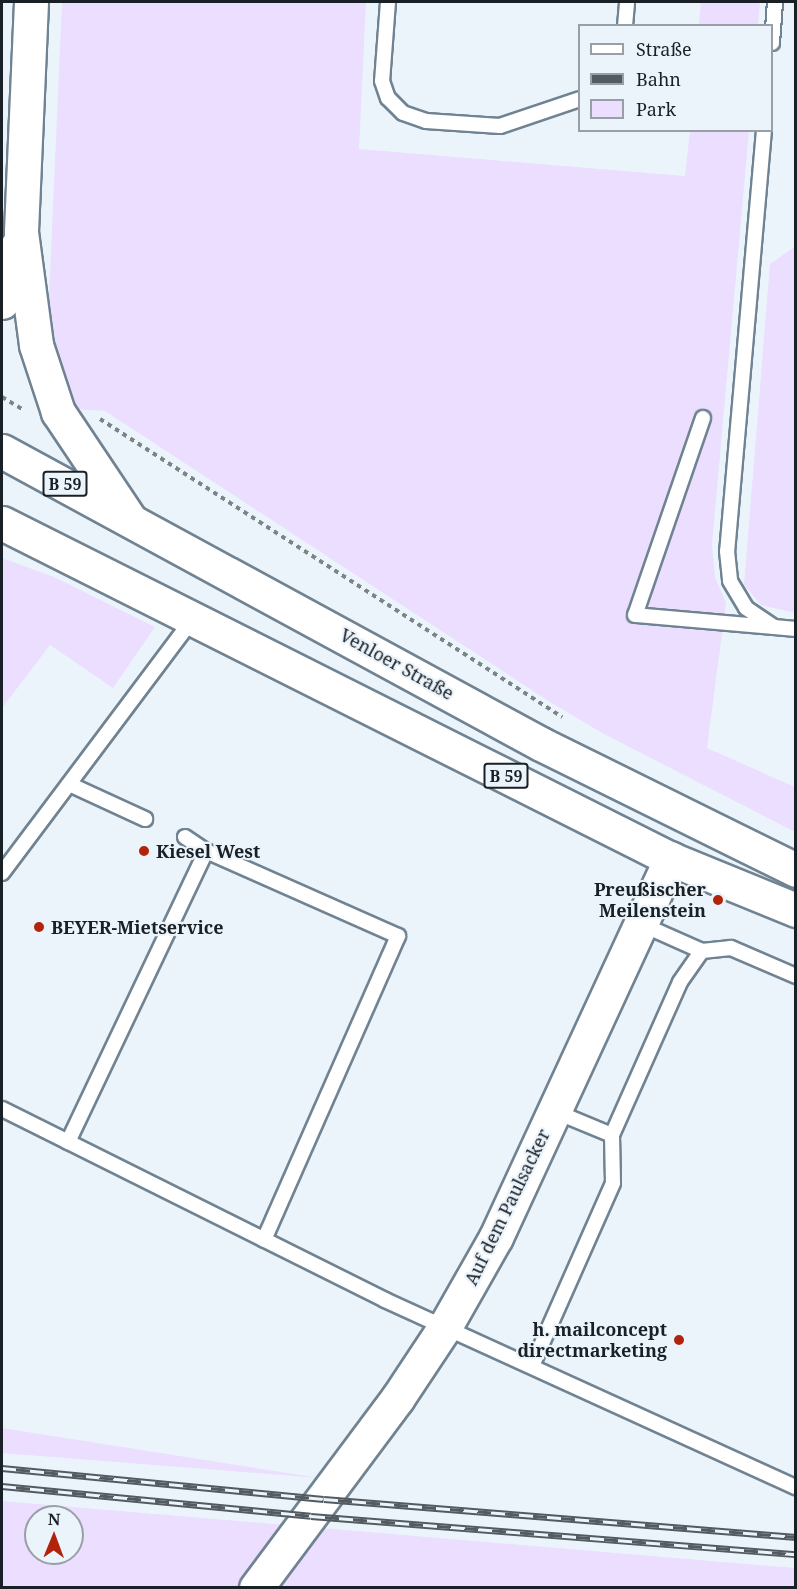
<!DOCTYPE html>
<meta charset="utf-8">
<style>
body{margin:0}
#map{position:relative;width:797px;height:1589px;overflow:hidden;background:#ecf4fb;font-family:"Noto Serif",serif}
div>[style]{position:absolute}
.green>*{inset:0;background:#ebdeff}
.path>*{height:4px;margin-top:-2px;transform-origin:0;background:repeating-linear-gradient(90deg,#7c848a 0 4.5px,transparent 0 9px)}
.roads{filter:drop-shadow(2px 0 #708392) drop-shadow(-2px 0 #708392) drop-shadow(0 2px #708392) drop-shadow(0 -2px #708392)}
.service>*{height:14px;margin:-7px;padding:0 7px;transform-origin:7px;border-radius:7px;background:#fff}
.tertiary>*{height:33px;margin:-16.5px;padding:0 16.5px;transform-origin:16.5px;border-radius:16.5px;background:#fff}
.primary>*{height:33px;margin:-16.5px;padding:0 16.5px;transform-origin:16.5px;border-radius:16.5px;background:#fff}
.motorway>*{height:33px;margin:-16.5px;padding:0 16.5px;transform-origin:16.5px;border-radius:16.5px;background:#fff}
.rail>*{height:7px;margin-top:-3.5px;transform-origin:0;background:repeating-linear-gradient(90deg,#ecf4fb 0 14px,#535a60 0 28px);box-sizing:border-box;border-block:2px solid #535a60}
.dots>*{width:16px;height:16px;translate:-50% -50%;box-sizing:border-box;border:3px solid #ecf4fb;border-radius:50%}
span{translate:-50% -50%;white-space:nowrap;text-align:center;line-height:1.15;-webkit-text-stroke:4.5px #ecf4fb;paint-order:stroke}
.shield-label span{padding:2px 4px;background:#ecf4fb;border:2px solid;border-radius:4px;-webkit-text-stroke-width:0}
.shield-label{font-size:16px;color:#192026;font-weight:700}
.street-label{font-size:18px;color:#192026}
.poi-label{font-size:18px;color:#192026;font-weight:700}
.left{translate:0 -50%;text-align:left}
.right{translate:-100% -50%;text-align:right}
.frame{position:absolute;inset:0;border:3px solid #192026;pointer-events:none}
.legend{position:absolute;left:578px;top:24px;width:195px;height:108px;box-sizing:border-box;background:#ecf4fb;border:2px solid #989fa6;margin:0;padding:8px 10px;list-style:none;font-size:18px;color:#192026}
.legend li{display:flex;align-items:center;gap:12px;height:30px}
.legend b{width:30px;border:2px solid #989fa6}
.north{position:absolute;left:24px;top:1505px;width:60px;height:60px;box-sizing:border-box;background:#ecf4fb;border:2px solid #989fa6;border-radius:50%;rotate:1deg;font-size:16px;font-weight:700;line-height:24px;text-align:center;color:#192026}
.north::after{content:'';display:block;margin:auto;width:21px;height:27px;background:#b1240b;clip-path:polygon(50% 0,100% 100%,50% 72%,0 100%)}
</style>
<div id="map">
<div class="green">
<i style="clip-path:polygon(62px 2px,366px 2px,359px 149px,685px 176px,690px 131px,749px 131px,712px 544px,715px 577px,726px 603px,707px 748px,795px 787px,795px 832px,604px 734px,550px 702px,105px 411px,73px 409px,50px 350px,48px 319px)"></i>
<i style="clip-path:polygon(701px 2px,760px 2px,758px 25px,699px 25px)"></i>
<i style="clip-path:polygon(796px 246px,796px 613px,795px 613px,761px 605px,744px 585px,770px 264px)"></i>
<i style="clip-path:polygon(2px 558px,54px 577px,155px 627px,113px 688px,50px 645px,2px 708px)"></i>
<i style="clip-path:polygon(2px 1428px,319px 1478px,2px 1453px)"></i>
<i style="clip-path:polygon(evenodd,2px 1501px,795px 1568px,795px 1587px,2px 1587px,2px 1501px,36px 1517px,72px 1517px,72px 1553px,36px 1553px,36px 1517px)"></i>
</div>
<div class="path">
<i style="left:2px;top:397px;width:26px;rotate:31deg"></i>
<i style="left:100px;top:419px;width:550px;rotate:32.82deg"></i>
</div>
<div class="roads">
<div class="service">
<i style="left:388px;top:2px;width:79px;rotate:94.3deg"></i>
<i style="left:382px;top:81px;width:18px;rotate:71deg"></i>
<i style="left:388px;top:98px;width:21px;rotate:45deg"></i>
<i style="left:403px;top:113px;width:24px;rotate:19deg"></i>
<i style="left:426px;top:121px;width:74px;rotate:3.9deg"></i>
<i style="left:500px;top:126px;width:84px;rotate:-18.6deg"></i>
<i style="left:625px;top:26px;width:24px;rotate:-85deg"></i>
<i style="left:772px;top:43px;width:41px;rotate:-85.8deg"></i>
<i style="left:764px;top:130px;width:423px;rotate:95deg"></i>
<i style="left:727px;top:551px;width:30px;rotate:84deg"></i>
<i style="left:730px;top:581px;width:31px;rotate:59deg"></i>
<i style="left:746px;top:608px;width:34px;rotate:34deg"></i>
<i style="left:774px;top:627px;width:22px;rotate:5deg"></i>
<i style="left:703px;top:418px;width:208px;rotate:109deg"></i>
<i style="left:635px;top:615px;width:138px;rotate:5deg"></i>
<i style="left:69px;top:784px;width:84px;rotate:24.7deg"></i>
<i style="left:185px;top:837px;width:25px;rotate:34deg"></i>
<i style="left:2px;top:873px;width:316px;rotate:-53.1deg"></i>
<i style="left:641px;top:924px;width:67px;rotate:23.9deg"></i>
<i style="left:2px;top:1109px;width:428px;rotate:26.5deg"></i>
<i style="left:385px;top:1300px;width:452px;rotate:24.5deg"></i>
<i style="left:554px;top:1111px;width:63px;rotate:22.5deg"></i>
<i style="left:68px;top:1142px;width:322px;rotate:-64.6deg"></i>
<i style="left:206px;top:851px;width:210px;rotate:23.9deg"></i>
<i style="left:398px;top:936px;width:332px;rotate:113.8deg"></i>
<i style="left:532px;top:1366px;width:200px;rotate:-66.1deg"></i>
<i style="left:613px;top:1183px;width:48px;rotate:-91.2deg"></i>
<i style="left:612px;top:1135px;width:167px;rotate:-66deg"></i>
<i style="left:680px;top:982px;width:38px;rotate:-55deg"></i>
<i style="left:702px;top:951px;width:29px;rotate:-6deg"></i>
<i style="left:731px;top:948px;width:71px;rotate:23.3deg"></i>
</div>
<div class="tertiary">
<i style="left:256px;top:1588px;width:236px;rotate:-53.3deg"></i>
<i style="left:397px;top:1399px;width:89px;rotate:-56.5deg"></i>
<i style="left:446px;top:1325px;width:101px;rotate:-60.4deg"></i>
<i style="left:496px;top:1237px;width:417px;rotate:-65.2deg"></i>
</div>
<div class="primary">
<i style="left:2px;top:451px;width:613px;rotate:28.53deg"></i>
<i style="left:541px;top:744px;width:284px;rotate:26.3deg"></i>
<i style="left:2px;top:523px;width:749px;rotate:26.67deg"></i>
<i style="left:671px;top:859px;width:135px;rotate:22.2deg"></i>
</div>
<div class="motorway">
<i style="left:31px;top:2px;width:230px;rotate:92.5deg"></i>
<i style="left:21px;top:232px;width:114px;rotate:82.4deg"></i>
<i style="left:36px;top:345px;width:71px;rotate:71.8deg"></i>
<i style="left:58px;top:412px;width:128px;rotate:56.2deg"></i>
<i style="left:2px;top:302px;width:58px;rotate:-75deg"></i>
</div>
</div>
<div class="rail">
<i style="left:2px;top:1468px;width:323px;rotate:5.5deg"></i>
<i style="left:324px;top:1499px;width:474px;rotate:4.6deg"></i>
<i style="left:2px;top:1486px;width:310px;rotate:5.5deg"></i>
<i style="left:311px;top:1516px;width:486px;rotate:4.5deg"></i>
</div>
<div class="dots">
<i style="left:144px;top:851px;background:#b1240b"></i>
<i style="left:718px;top:900px;background:#b1240b"></i>
<i style="left:39px;top:927px;background:#b1240b"></i>
<i style="left:679px;top:1340px;background:#b1240b"></i>
</div>
<div class="shield-label">
<span style="left:65px;top:484px">B 59</span>
<span style="left:506px;top:776px">B 59</span>
</div>
<div class="street-label">
<span style="left:397px;top:664px;rotate:29deg">Venloer Straße</span>
<span style="left:507px;top:1207px;rotate:-64deg">Auf dem Paulsacker</span>
</div>
<div class="poi-label">
<span class="left" style="left:156px;top:851px">Kiesel West</span>
<span class="right" style="left:706px;top:900px">Preußischer<br>Meilenstein</span>
<span class="left" style="left:51px;top:927px">BEYER-Mietservice</span>
<span class="right" style="left:667px;top:1340px">h. mailconcept<br>directmarketing</span>
</div>
<div class="frame"></div>
<ul class="legend">
<li><b style="height:8px;background:#fff"></b>Straße</li>
<li><b style="height:8px;background:#535a60"></b>Bahn</li>
<li><b style="height:16px;background:#ebdeff"></b>Park</li>
</ul>
<div class="north">N</div>
</div>
